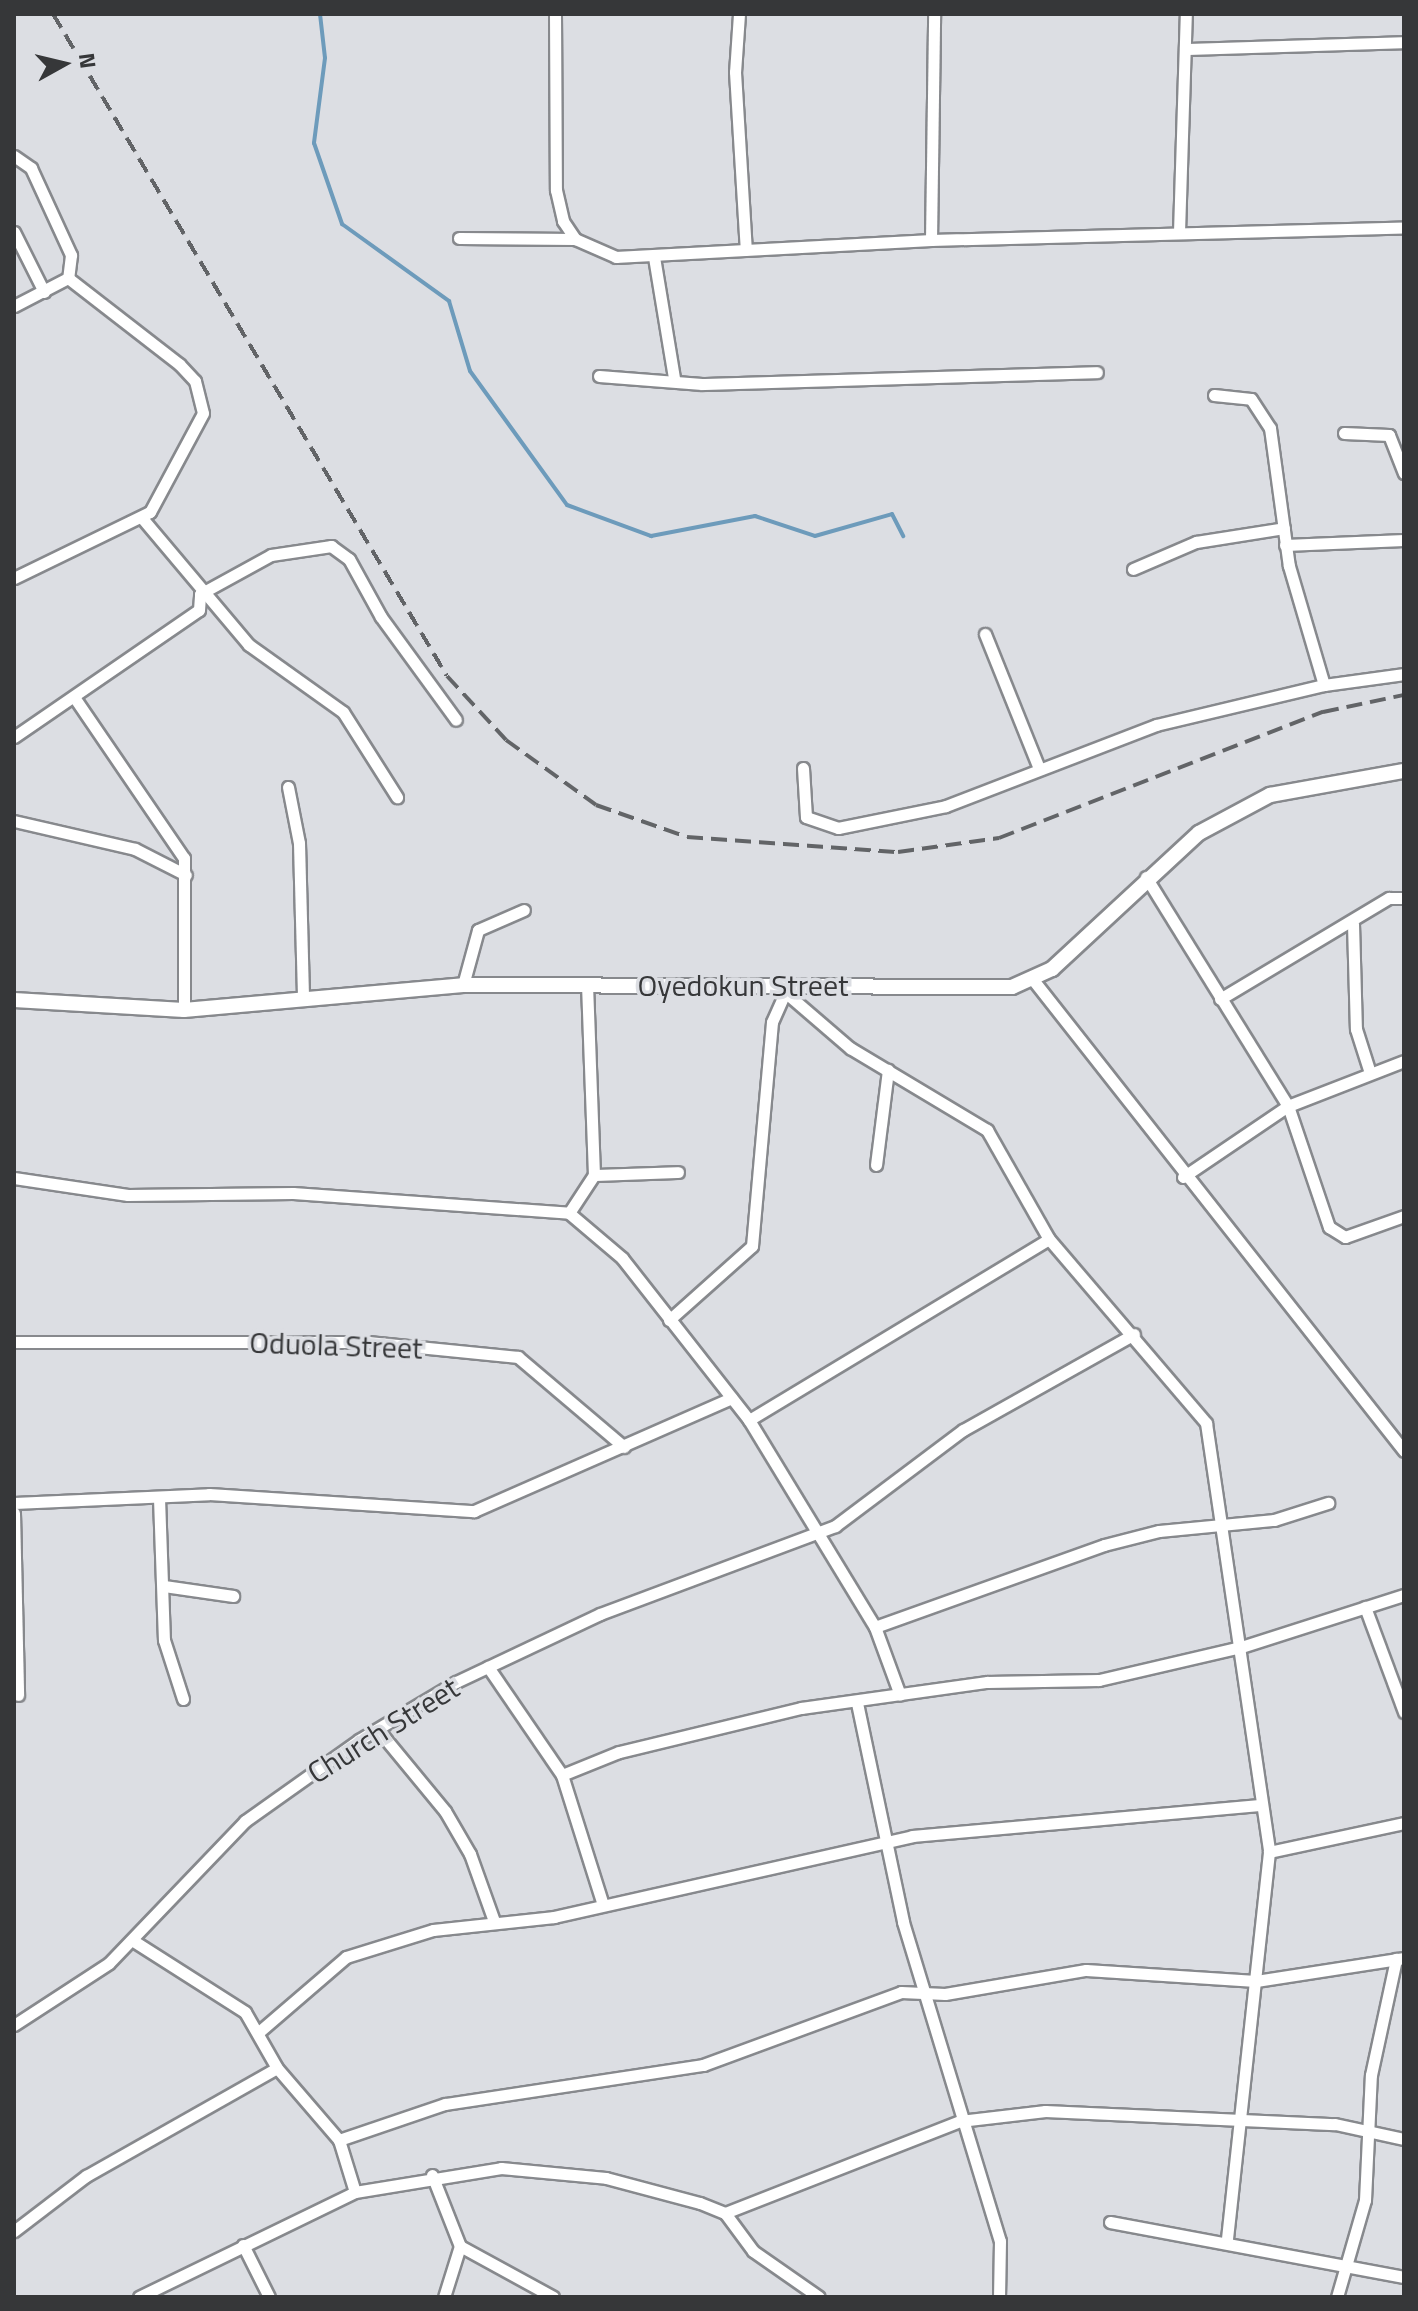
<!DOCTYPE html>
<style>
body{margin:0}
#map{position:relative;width:1418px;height:2311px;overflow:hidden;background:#dcdee3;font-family:"Titillium Web",sans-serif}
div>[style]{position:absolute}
.stream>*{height:4px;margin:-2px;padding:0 2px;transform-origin:2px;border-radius:2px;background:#6d9bbb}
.roads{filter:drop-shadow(2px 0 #87898d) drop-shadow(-2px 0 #87898d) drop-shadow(0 2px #87898d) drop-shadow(0 -2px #87898d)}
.minor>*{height:11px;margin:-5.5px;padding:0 5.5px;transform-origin:5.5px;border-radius:5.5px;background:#fff}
.tertiary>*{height:14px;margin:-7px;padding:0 7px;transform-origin:7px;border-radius:7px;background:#fff}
.rail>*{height:4px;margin-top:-2px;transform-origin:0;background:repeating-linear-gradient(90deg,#626467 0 16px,transparent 0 24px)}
span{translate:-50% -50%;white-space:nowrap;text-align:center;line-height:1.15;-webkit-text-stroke:7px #dcdee3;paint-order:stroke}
.street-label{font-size:30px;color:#363739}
.frame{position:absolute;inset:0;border:16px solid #363739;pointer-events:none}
.north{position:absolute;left:24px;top:24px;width:80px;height:80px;-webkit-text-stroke:6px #dcdee3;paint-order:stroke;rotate:82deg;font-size:22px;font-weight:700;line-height:32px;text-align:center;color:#363739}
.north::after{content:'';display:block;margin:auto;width:28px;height:36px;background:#363739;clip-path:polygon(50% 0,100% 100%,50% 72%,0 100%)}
</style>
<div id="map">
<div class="stream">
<i style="left:320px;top:14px;width:44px;rotate:83.5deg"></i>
<i style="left:325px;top:58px;width:86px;rotate:97.4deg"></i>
<i style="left:314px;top:143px;width:86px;rotate:70.9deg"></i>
<i style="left:342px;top:224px;width:132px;rotate:35.7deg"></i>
<i style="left:449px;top:301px;width:73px;rotate:73.3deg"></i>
<i style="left:470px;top:371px;width:165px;rotate:54.1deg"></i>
<i style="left:567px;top:505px;width:90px;rotate:20.3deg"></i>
<i style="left:651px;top:536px;width:106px;rotate:-10.9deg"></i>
<i style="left:755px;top:516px;width:63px;rotate:18.4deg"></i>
<i style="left:815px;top:536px;width:80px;rotate:-15.9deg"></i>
<i style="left:892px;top:514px;width:25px;rotate:63deg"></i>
</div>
<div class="roads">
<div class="minor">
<i style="left:555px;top:14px;width:176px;rotate:89.7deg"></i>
<i style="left:556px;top:190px;width:32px;rotate:77deg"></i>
<i style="left:563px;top:221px;width:22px;rotate:56deg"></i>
<i style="left:575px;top:239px;width:45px;rotate:23.7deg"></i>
<i style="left:616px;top:257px;width:315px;rotate:-3.1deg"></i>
<i style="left:931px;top:240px;width:473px;rotate:-1.5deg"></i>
<i style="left:739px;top:14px;width:58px;rotate:93.9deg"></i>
<i style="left:735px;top:72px;width:178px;rotate:86.5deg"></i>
<i style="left:1185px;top:49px;width:219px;rotate:-1.8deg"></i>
<i style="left:14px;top:156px;width:21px;rotate:35deg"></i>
<i style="left:31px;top:168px;width:96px;rotate:65.3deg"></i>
<i style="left:71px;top:255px;width:23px;rotate:97deg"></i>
<i style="left:14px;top:232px;width:67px;rotate:63.4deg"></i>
<i style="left:1179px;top:232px;width:218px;rotate:-88.2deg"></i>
<i style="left:459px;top:238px;width:116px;rotate:0.5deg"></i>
<i style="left:931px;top:240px;width:226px;rotate:-89.2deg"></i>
<i style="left:654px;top:257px;width:123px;rotate:80.6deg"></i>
<i style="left:14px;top:306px;width:61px;rotate:-27.4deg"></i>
<i style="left:599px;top:376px;width:103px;rotate:4.4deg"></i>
<i style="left:702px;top:384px;width:395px;rotate:-1.7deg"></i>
<i style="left:1214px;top:395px;width:37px;rotate:6deg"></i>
<i style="left:1251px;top:399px;width:35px;rotate:57deg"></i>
<i style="left:1270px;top:428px;width:139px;rotate:82.2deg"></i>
<i style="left:1289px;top:566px;width:124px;rotate:73.6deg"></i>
<i style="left:1344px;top:433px;width:45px;rotate:2.5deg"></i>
<i style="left:1389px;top:435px;width:41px;rotate:68.5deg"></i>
<i style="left:142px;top:518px;width:166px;rotate:49.9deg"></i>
<i style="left:249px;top:645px;width:115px;rotate:35.5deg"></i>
<i style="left:343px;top:712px;width:101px;rotate:57.6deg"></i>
<i style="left:1285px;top:545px;width:119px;rotate:-2.4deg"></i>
<i style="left:1133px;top:569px;width:69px;rotate:-23.2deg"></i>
<i style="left:1196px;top:542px;width:89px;rotate:-9deg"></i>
<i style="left:14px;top:578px;width:151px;rotate:-25.9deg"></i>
<i style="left:150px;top:512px;width:112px;rotate:-61.8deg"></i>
<i style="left:203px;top:413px;width:33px;rotate:-104deg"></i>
<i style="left:195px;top:381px;width:23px;rotate:-133deg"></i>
<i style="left:179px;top:364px;width:140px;rotate:-142.2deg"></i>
<i style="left:985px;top:634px;width:142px;rotate:68.1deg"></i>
<i style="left:74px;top:697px;width:195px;rotate:55.7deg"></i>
<i style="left:184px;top:858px;width:152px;rotate:90deg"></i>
<i style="left:14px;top:737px;width:224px;rotate:-34.5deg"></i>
<i style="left:199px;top:610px;width:16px;rotate:-86deg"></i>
<i style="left:200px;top:594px;width:81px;rotate:-28.8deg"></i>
<i style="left:271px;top:555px;width:61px;rotate:-8.5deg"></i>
<i style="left:331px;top:546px;width:22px;rotate:36deg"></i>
<i style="left:349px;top:559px;width:66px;rotate:61.1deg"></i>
<i style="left:381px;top:617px;width:127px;rotate:53.9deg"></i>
<i style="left:803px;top:768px;width:49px;rotate:86.5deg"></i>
<i style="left:806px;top:817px;width:34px;rotate:19deg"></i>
<i style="left:838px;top:828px;width:110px;rotate:-11.5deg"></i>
<i style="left:946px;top:806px;width:225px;rotate:-21.1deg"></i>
<i style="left:1156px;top:725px;width:173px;rotate:-13.4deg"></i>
<i style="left:1324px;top:685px;width:81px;rotate:-7.8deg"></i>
<i style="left:288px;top:787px;width:57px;rotate:78.9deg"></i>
<i style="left:299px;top:843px;width:157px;rotate:88.5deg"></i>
<i style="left:14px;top:821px;width:124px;rotate:13deg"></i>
<i style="left:135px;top:849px;width:57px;rotate:27deg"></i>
<i style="left:1146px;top:877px;width:269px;rotate:58.2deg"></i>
<i style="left:1288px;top:1106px;width:128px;rotate:71.3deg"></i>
<i style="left:1329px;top:1227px;width:19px;rotate:32deg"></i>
<i style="left:1345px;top:1237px;width:63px;rotate:-19.6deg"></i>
<i style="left:1353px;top:924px;width:105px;rotate:88.4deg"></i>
<i style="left:1356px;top:1029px;width:46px;rotate:72.3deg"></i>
<i style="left:1034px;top:981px;width:598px;rotate:51.79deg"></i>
<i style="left:463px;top:985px;width:57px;rotate:-74.7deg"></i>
<i style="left:478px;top:930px;width:50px;rotate:-23.5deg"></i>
<i style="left:779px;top:987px;width:94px;rotate:40.7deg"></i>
<i style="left:850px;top:1048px;width:160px;rotate:30.9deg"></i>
<i style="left:987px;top:1130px;width:125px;rotate:60.4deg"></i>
<i style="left:1049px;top:1239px;width:242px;rotate:49.5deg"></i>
<i style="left:1206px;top:1423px;width:434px;rotate:81.6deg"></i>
<i style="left:1269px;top:1852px;width:391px;rotate:96.2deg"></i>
<i style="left:1220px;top:999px;width:197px;rotate:-30.9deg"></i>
<i style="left:1389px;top:898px;width:15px"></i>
<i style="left:876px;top:1165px;width:96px;rotate:-82.8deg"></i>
<i style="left:594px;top:1175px;width:84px;rotate:-2deg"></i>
<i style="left:1183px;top:1177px;width:127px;rotate:-34.1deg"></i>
<i style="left:1288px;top:1106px;width:124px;rotate:-21.2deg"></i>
<i style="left:14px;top:1178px;width:115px;rotate:8.5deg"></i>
<i style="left:128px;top:1195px;width:165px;rotate:-0.7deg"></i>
<i style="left:293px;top:1193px;width:277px;rotate:4.1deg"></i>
<i style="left:569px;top:1213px;width:70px;rotate:40.3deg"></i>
<i style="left:622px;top:1258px;width:206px;rotate:51.9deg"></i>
<i style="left:749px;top:1420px;width:242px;rotate:58.7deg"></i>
<i style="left:875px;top:1627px;width:72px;rotate:69.8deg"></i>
<i style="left:569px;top:1213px;width:45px;rotate:-56.7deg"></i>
<i style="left:594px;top:1175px;width:190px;rotate:-92.1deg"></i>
<i style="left:669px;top:1320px;width:111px;rotate:-41.7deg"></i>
<i style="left:752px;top:1246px;width:225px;rotate:-84.9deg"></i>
<i style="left:772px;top:1022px;width:36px;rotate:-66deg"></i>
<i style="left:14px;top:1342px;width:354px"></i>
<i style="left:368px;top:1342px;width:151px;rotate:5.7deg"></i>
<i style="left:518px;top:1357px;width:139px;rotate:40.3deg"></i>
<i style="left:749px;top:1420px;width:350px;rotate:-31.1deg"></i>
<i style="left:159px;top:1498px;width:142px;rotate:88deg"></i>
<i style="left:164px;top:1640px;width:62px;rotate:72.1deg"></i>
<i style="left:14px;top:1503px;width:195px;rotate:-2.6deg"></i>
<i style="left:209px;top:1494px;width:266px;rotate:3.7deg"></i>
<i style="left:474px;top:1511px;width:281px;rotate:-23.7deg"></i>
<i style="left:14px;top:1513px;width:182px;rotate:88.7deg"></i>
<i style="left:164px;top:1586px;width:70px;rotate:8.2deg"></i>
<i style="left:1365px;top:1607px;width:112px;rotate:69.6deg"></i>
<i style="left:875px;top:1627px;width:243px;rotate:-19.7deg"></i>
<i style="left:1104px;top:1545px;width:57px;rotate:-14.3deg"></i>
<i style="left:1159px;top:1531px;width:116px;rotate:-5.5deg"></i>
<i style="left:1274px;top:1520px;width:57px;rotate:-17.5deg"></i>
<i style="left:488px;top:1667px;width:131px;rotate:55.6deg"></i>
<i style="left:562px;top:1775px;width:136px;rotate:72.5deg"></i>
<i style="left:857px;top:1703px;width:224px;rotate:78.1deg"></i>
<i style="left:903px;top:1922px;width:333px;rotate:73.1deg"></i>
<i style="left:1000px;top:2241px;width:56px;rotate:91deg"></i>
<i style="left:379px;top:1731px;width:104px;rotate:50.5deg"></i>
<i style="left:445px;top:1811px;width:50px;rotate:59.8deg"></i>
<i style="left:470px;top:1854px;width:71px;rotate:70.3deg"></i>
<i style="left:562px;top:1775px;width:61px;rotate:-22deg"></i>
<i style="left:619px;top:1752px;width:187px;rotate:-13.6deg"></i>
<i style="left:801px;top:1708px;width:188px;rotate:-8deg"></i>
<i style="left:987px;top:1682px;width:112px;rotate:-1deg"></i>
<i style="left:1099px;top:1680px;width:146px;rotate:-13.1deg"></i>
<i style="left:1241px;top:1647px;width:171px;rotate:-17.7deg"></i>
<i style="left:1269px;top:1852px;width:138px;rotate:-12.1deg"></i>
<i style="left:132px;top:1940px;width:134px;rotate:32.5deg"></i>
<i style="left:245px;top:2012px;width:64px;rotate:60.3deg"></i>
<i style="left:277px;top:2068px;width:95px;rotate:49.3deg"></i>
<i style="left:339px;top:2140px;width:54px;rotate:72.9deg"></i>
<i style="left:14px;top:2025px;width:113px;rotate:-33.1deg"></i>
<i style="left:109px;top:1963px;width:197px;rotate:-46.2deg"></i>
<i style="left:245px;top:1821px;width:140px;rotate:-35.4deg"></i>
<i style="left:359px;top:1740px;width:113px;rotate:-30.9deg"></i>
<i style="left:456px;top:1682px;width:159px;rotate:-25.3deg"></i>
<i style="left:600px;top:1614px;width:251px;rotate:-20.5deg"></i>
<i style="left:835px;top:1526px;width:160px;rotate:-36.9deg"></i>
<i style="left:963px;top:1430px;width:196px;rotate:-29.3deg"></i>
<i style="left:260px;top:2031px;width:113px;rotate:-40.7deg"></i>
<i style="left:346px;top:1957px;width:91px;rotate:-17.2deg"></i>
<i style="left:433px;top:1930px;width:122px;rotate:-6.1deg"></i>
<i style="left:554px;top:1917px;width:367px;rotate:-12.7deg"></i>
<i style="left:912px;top:1836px;width:349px;rotate:-5.1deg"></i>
<i style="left:339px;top:2140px;width:112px;rotate:-18.8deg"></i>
<i style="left:445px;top:2104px;width:261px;rotate:-8.6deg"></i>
<i style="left:703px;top:2065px;width:211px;rotate:-20.2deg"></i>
<i style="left:901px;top:1992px;width:44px;rotate:2.6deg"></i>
<i style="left:945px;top:1994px;width:143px;rotate:-9.7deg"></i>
<i style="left:1086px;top:1970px;width:170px;rotate:3.7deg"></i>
<i style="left:1256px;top:1981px;width:150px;rotate:-8.8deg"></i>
<i style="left:432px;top:2175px;width:76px;rotate:68.5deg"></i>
<i style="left:460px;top:2246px;width:53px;rotate:107.4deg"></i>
<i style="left:725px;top:2213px;width:252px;rotate:-21.4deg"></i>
<i style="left:960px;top:2121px;width:86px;rotate:-6.7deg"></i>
<i style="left:1045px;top:2111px;width:290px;rotate:2.6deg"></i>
<i style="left:1335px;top:2124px;width:71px;rotate:12.3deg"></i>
<i style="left:1110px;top:2222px;width:299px;rotate:10.6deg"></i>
<i style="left:14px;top:2231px;width:91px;rotate:-37.4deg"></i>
<i style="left:86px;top:2176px;width:219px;rotate:-29.5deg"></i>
<i style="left:243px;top:2245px;width:58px;rotate:63.4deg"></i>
<i style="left:460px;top:2246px;width:106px;rotate:28.7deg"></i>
<i style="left:139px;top:2297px;width:240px;rotate:-25.9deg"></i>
<i style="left:355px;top:2192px;width:148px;rotate:-9.3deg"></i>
<i style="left:501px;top:2168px;width:105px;rotate:5.4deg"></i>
<i style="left:606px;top:2178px;width:97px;rotate:14.9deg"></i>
<i style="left:700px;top:2203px;width:27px;rotate:22deg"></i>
<i style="left:725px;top:2213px;width:47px;rotate:53.6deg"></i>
<i style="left:753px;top:2251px;width:80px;rotate:34.9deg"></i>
<i style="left:1337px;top:2297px;width:101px;rotate:-73.9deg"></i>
<i style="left:1365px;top:2200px;width:125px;rotate:-87.3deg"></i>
<i style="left:1371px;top:2075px;width:119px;rotate:-77.8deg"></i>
</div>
<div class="tertiary">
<i style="left:14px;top:1000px;width:170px;rotate:3.4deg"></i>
<i style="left:184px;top:1010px;width:280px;rotate:-5.1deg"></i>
<i style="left:463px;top:985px;width:549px;rotate:0.21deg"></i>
<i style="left:1012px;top:987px;width:44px;rotate:-24.2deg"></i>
<i style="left:1052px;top:969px;width:200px;rotate:-42.8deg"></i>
<i style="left:1199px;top:833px;width:81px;rotate:-28.2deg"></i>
<i style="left:1270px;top:795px;width:136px;rotate:-10.2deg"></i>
</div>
</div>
<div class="rail">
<i style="left:53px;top:14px;width:770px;rotate:59.24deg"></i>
<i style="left:447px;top:676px;width:87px;rotate:47.3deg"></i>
<i style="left:506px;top:740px;width:111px;rotate:35.8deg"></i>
<i style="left:596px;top:805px;width:96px;rotate:19.4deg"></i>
<i style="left:687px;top:837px;width:212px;rotate:4.1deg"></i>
<i style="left:898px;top:852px;width:102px;rotate:-7.9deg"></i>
<i style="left:999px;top:838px;width:348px;rotate:-21.3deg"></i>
<i style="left:1323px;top:712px;width:83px;rotate:-11.9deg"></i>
</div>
<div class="street-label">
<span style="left:743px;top:985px">Oyedokun Street</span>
<span style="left:336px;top:1345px;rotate:2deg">Oduola Street</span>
<span style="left:383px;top:1730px;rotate:-32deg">Church Street</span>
</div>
<div class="frame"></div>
<div class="north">N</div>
</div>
